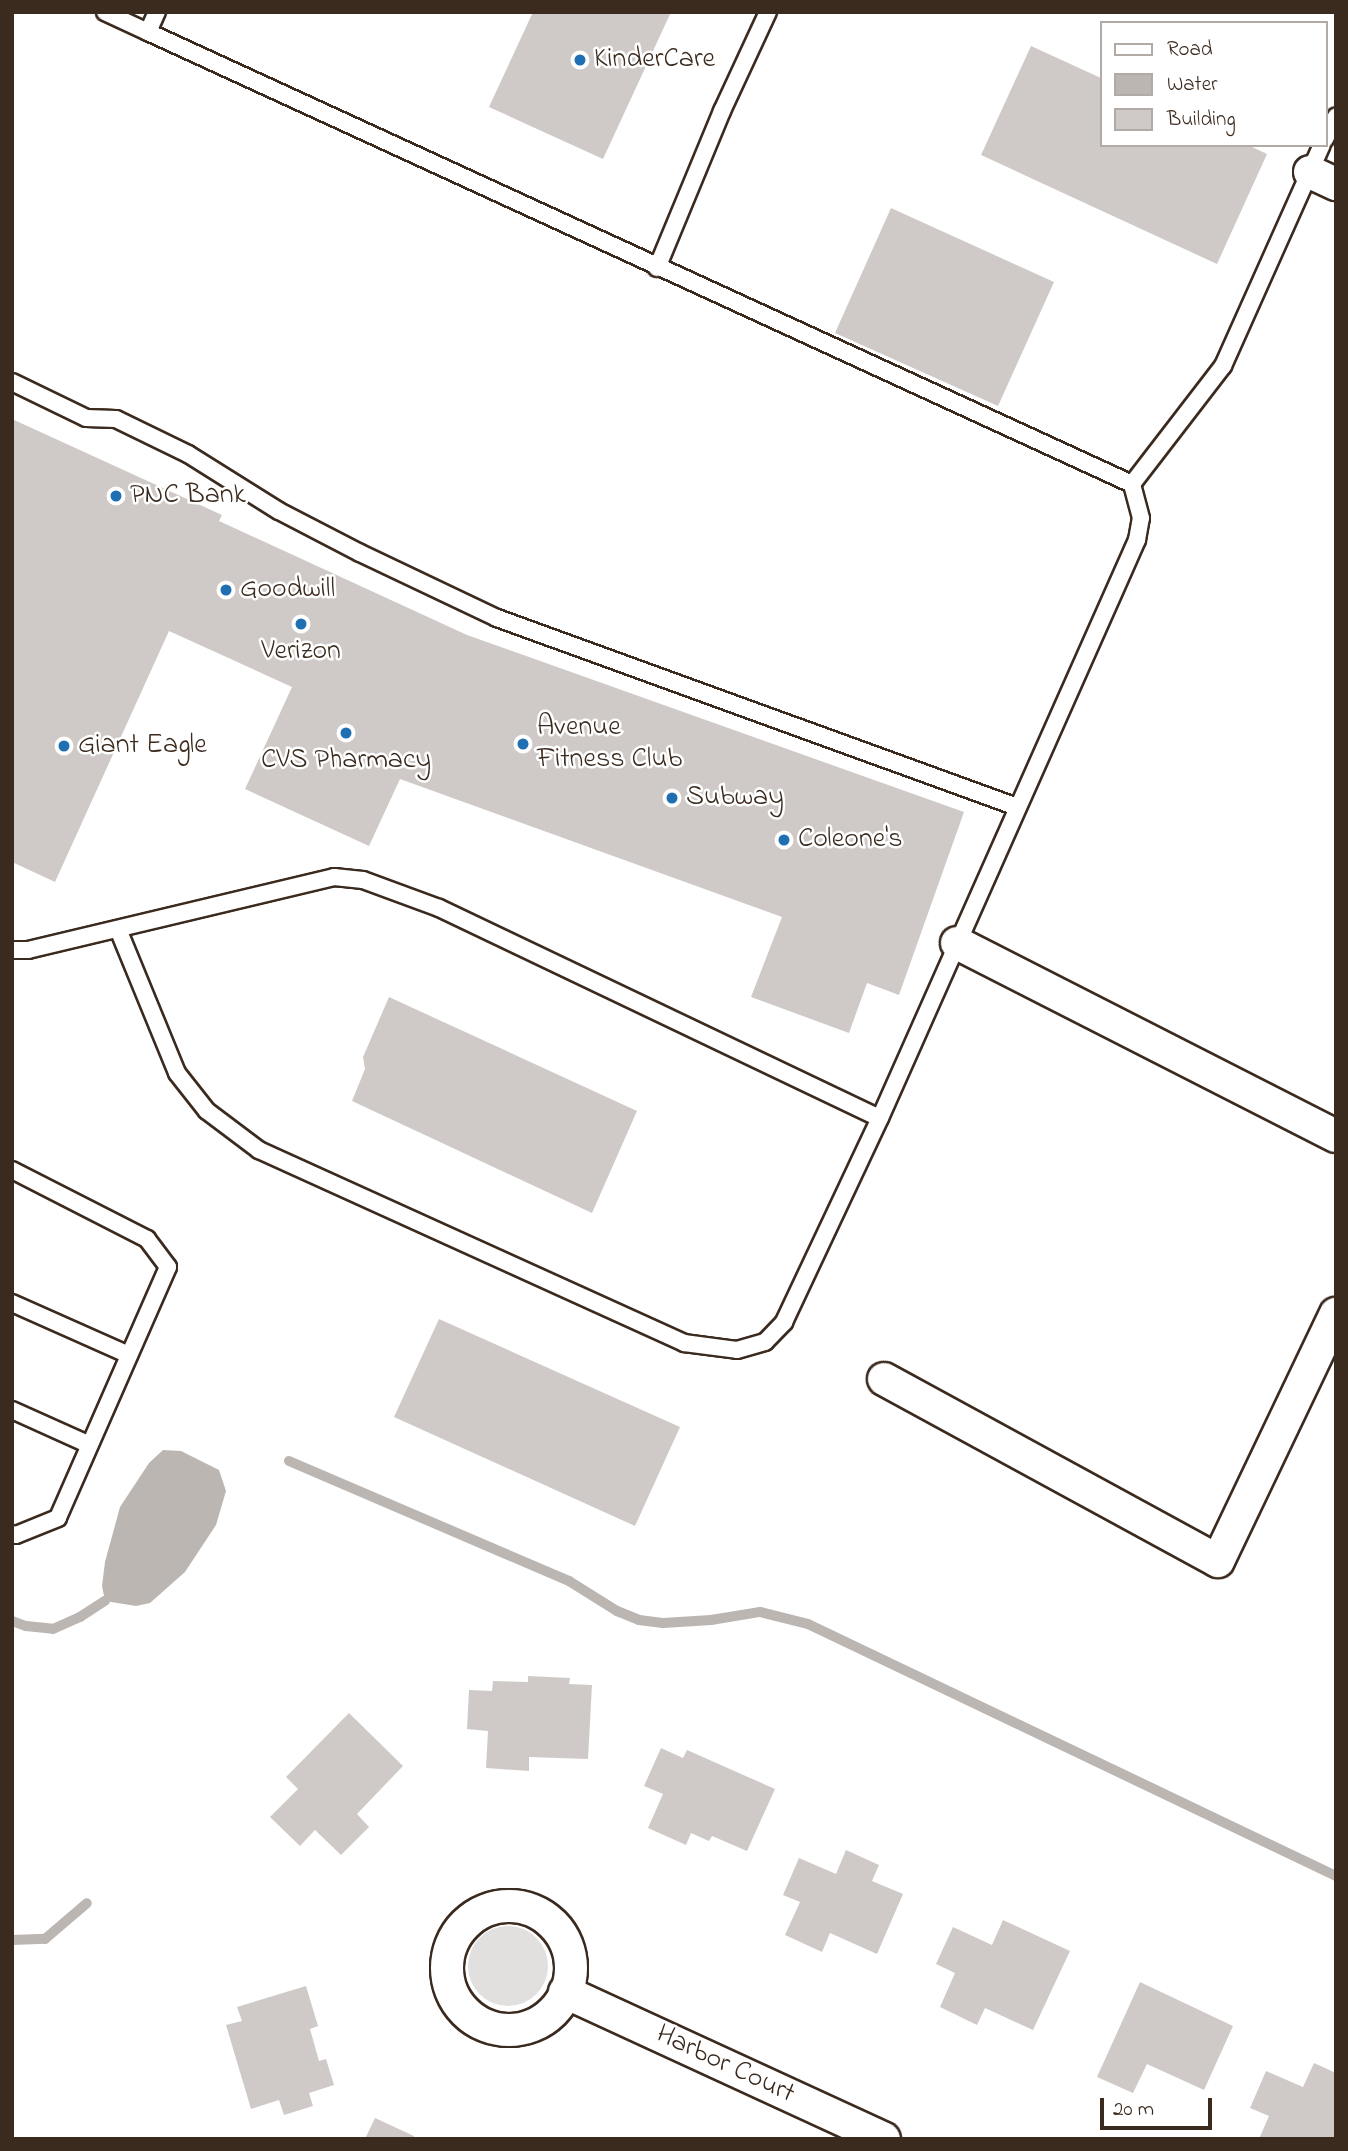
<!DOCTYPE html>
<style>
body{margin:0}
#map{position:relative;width:1348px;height:2151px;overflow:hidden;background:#fff;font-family:"Indie Flower",sans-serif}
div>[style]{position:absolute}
.green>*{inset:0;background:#e2e0de}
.round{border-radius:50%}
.water>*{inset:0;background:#bcb6b3}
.stream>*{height:10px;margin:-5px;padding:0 5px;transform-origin:5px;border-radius:5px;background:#bcb6b3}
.building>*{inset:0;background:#cfcac7}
.roads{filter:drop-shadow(2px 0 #3b2a1e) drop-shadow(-2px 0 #3b2a1e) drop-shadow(0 2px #3b2a1e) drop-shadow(0 -2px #3b2a1e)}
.lane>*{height:16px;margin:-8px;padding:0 8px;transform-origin:8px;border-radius:8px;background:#fff}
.street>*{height:32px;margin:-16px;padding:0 16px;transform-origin:16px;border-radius:16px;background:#fff}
.street>.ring{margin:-16px;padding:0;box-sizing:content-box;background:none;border:32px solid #fff;border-radius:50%}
.dots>*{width:19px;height:19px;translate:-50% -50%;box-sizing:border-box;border:4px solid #fff;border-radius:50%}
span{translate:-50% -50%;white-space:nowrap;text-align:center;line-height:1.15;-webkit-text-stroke:5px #fff;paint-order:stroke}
.poi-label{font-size:28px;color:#3b2a1e}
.left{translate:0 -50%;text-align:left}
.street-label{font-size:28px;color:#3b2a1e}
.frame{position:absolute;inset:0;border:14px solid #3b2a1e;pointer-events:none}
.legend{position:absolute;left:1100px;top:21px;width:228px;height:126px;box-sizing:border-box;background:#fff;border:2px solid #b1aaa5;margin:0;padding:9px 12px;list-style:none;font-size:21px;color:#3b2a1e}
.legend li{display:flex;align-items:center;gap:14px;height:35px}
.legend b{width:35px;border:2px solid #b1aaa5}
.scale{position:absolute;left:1100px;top:2098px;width:112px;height:32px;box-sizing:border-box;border:4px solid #3b2a1e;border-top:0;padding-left:9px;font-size:21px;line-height:24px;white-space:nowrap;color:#3b2a1e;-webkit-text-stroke:5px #fff;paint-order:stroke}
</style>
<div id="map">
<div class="green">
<i class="round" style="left:468px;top:1926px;width:80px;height:80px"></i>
</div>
<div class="water">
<i style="clip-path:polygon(163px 1450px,181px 1451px,219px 1470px,226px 1491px,216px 1525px,185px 1572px,150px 1603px,136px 1606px,105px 1601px,102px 1586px,105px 1562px,120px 1507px,149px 1463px)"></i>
</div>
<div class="stream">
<i style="left:289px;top:1461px;width:305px;rotate:23.2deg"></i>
<i style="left:569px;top:1581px;width:57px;rotate:32deg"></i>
<i style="left:617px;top:1611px;width:24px;rotate:22deg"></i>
<i style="left:639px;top:1620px;width:24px;rotate:7deg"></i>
<i style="left:663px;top:1623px;width:48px;rotate:-3.6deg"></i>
<i style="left:711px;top:1620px;width:50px;rotate:-9.3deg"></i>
<i style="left:760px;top:1612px;width:49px;rotate:14deg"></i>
<i style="left:808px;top:1624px;width:585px;rotate:25.51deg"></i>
<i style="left:12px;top:1621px;width:15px;rotate:20deg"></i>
<i style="left:26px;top:1626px;width:27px;rotate:6deg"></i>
<i style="left:53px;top:1629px;width:30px;rotate:-24deg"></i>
<i style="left:80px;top:1617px;width:30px;rotate:-33deg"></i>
<i style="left:12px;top:1940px;width:33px;rotate:-2deg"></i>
<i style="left:45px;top:1939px;width:55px;rotate:-40.6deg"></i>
</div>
<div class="building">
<i style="clip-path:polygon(533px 12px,671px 12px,603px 159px,489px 107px)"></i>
<i style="clip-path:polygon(1031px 46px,1101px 78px,1101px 145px,1248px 145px,1267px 154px,1217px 264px,981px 155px)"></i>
<i style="clip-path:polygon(891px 208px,1054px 282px,998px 406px,835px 333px)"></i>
<i style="clip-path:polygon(12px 419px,222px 515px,219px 521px,467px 635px,964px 812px,899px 995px,867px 983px,849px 1033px,751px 997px,782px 917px,400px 779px,369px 846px,245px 789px,292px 687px,169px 631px,55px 882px,12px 862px)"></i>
<i style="clip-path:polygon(389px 997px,637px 1111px,592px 1213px,352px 1101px,365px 1069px,363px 1057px)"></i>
<i style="clip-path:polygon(439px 1319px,680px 1427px,635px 1526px,394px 1417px)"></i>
<i style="clip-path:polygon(528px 1676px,570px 1678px,569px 1684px,592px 1685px,588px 1759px,529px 1757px,529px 1771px,486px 1768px,488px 1731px,467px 1729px,469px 1690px,492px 1691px,493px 1681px,528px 1682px)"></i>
<i style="clip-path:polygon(349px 1713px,403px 1766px,357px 1814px,369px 1827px,341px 1855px,315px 1830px,300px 1846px,270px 1817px,298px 1789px,286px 1777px)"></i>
<i style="clip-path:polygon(661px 1748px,683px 1758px,687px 1750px,775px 1789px,747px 1851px,712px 1836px,709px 1841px,691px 1833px,686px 1845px,648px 1828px,663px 1794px,644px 1786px)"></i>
<i style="clip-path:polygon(846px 1850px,879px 1865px,872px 1881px,903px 1894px,877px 1954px,830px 1933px,822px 1952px,785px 1935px,800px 1902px,783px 1895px,799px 1858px,836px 1874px)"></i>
<i style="clip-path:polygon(1003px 1920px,1070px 1951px,1033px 2030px,985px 2008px,977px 2025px,940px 2007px,955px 1973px,936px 1964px,953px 1927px,992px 1945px)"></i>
<i style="clip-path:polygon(1140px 1982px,1233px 2026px,1204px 2090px,1147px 2064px,1133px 2093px,1097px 2077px)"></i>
<i style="clip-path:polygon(306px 1986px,318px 2026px,310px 2029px,319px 2061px,326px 2059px,334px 2085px,309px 2093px,313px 2106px,284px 2115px,279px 2100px,251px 2109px,226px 2025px,242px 2021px,237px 2007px)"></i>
<i style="clip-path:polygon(1314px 2063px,1336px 2073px,1336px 2139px,1259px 2139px,1269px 2116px,1250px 2108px,1266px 2071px,1303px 2087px)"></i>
<i style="clip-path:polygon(375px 2118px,414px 2136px,413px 2139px,365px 2139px)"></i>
</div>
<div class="roads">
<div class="lane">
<i style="left:105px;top:12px;width:47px;rotate:24.9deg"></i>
<i style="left:1325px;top:139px;width:25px;rotate:-64deg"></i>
<i style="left:657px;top:268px;width:170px;rotate:-67.5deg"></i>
<i style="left:722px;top:111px;width:109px;rotate:-65.1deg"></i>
<i style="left:12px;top:382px;width:82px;rotate:25.9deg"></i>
<i style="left:86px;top:418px;width:30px;rotate:2deg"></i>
<i style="left:116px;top:419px;width:80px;rotate:25.9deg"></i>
<i style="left:188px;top:454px;width:107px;rotate:32.1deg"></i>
<i style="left:279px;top:511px;width:91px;rotate:27.4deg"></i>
<i style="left:360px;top:553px;width:152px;rotate:25.4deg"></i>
<i style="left:497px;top:618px;width:553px;rotate:19.97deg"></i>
<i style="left:1132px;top:484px;width:149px;rotate:-52.4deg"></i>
<i style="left:1223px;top:366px;width:242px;rotate:-65.9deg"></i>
<i style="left:118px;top:929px;width:156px;rotate:67.7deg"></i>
<i style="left:177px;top:1073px;width:48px;rotate:51.7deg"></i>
<i style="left:207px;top:1111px;width:65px;rotate:36.9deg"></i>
<i style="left:259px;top:1150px;width:467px;rotate:24.4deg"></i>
<i style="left:684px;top:1343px;width:53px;rotate:7.5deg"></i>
<i style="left:737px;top:1350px;width:29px;rotate:-16deg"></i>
<i style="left:765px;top:1342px;width:28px;rotate:-46deg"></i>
<i style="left:784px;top:1322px;width:225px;rotate:-64.8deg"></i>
<i style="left:880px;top:1118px;width:633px;rotate:-66.03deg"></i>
<i style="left:1137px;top:540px;width:22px;rotate:-80deg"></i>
<i style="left:1141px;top:518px;width:35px;rotate:-105deg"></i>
<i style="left:1132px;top:484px;width:1083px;rotate:-155.33deg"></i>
<i style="left:148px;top:32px;width:22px;rotate:-66deg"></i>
<i style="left:12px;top:950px;width:16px"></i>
<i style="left:28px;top:950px;width:315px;rotate:-13.4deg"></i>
<i style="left:334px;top:877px;width:29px;rotate:6deg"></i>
<i style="left:363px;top:880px;width:81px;rotate:20.2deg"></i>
<i style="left:439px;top:908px;width:488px;rotate:25.5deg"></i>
<i style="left:12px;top:1170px;width:152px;rotate:27.1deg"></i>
<i style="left:147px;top:1239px;width:35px;rotate:53deg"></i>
<i style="left:168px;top:1267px;width:274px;rotate:113.7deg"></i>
<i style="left:58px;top:1518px;width:45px;rotate:158deg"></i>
<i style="left:16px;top:1535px;width:4px;rotate:-166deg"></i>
<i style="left:12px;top:1303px;width:128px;rotate:24deg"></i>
<i style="left:12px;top:1410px;width:85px;rotate:24.2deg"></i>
</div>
<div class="street">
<i style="left:1310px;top:172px;width:29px;rotate:25deg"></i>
<i style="left:957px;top:943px;width:425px;rotate:27deg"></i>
<i style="left:884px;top:1379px;width:380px;rotate:28.6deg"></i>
<i style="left:1218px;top:1561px;width:274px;rotate:-64.5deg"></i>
<i class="ring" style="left:447px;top:1906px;width:92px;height:92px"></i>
<i style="left:565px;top:1992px;width:351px;rotate:24.7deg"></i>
</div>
</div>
<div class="dots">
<i style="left:580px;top:60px;background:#1f6fb2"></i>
<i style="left:116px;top:496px;background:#1f6fb2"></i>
<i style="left:226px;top:590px;background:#1f6fb2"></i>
<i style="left:301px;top:624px;background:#1f6fb2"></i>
<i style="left:346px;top:733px;background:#1f6fb2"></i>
<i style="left:523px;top:744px;background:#1f6fb2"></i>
<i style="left:64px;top:746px;background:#1f6fb2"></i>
<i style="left:672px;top:798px;background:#1f6fb2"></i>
<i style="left:784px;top:840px;background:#1f6fb2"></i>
</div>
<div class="poi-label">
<span class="left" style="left:594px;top:60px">KinderCare</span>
<span class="left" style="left:130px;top:496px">PNC Bank</span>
<span class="left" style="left:240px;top:590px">Goodwill</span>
<span style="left:301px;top:652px">Verizon</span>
<span class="left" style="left:537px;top:744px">Avenue<br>Fitness Club</span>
<span class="left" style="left:78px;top:746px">Giant Eagle</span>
<span style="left:346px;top:761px">CVS Pharmacy</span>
<span class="left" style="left:686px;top:798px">Subway</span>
<span class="left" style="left:798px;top:840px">Coleone's</span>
</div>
<div class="street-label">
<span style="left:725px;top:2065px;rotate:25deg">Harbor Court</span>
</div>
<div class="frame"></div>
<ul class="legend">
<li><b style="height:9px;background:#fff"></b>Road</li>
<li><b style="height:19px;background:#bcb6b3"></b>Water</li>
<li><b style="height:19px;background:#cfcac7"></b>Building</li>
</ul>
<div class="scale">20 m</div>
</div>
